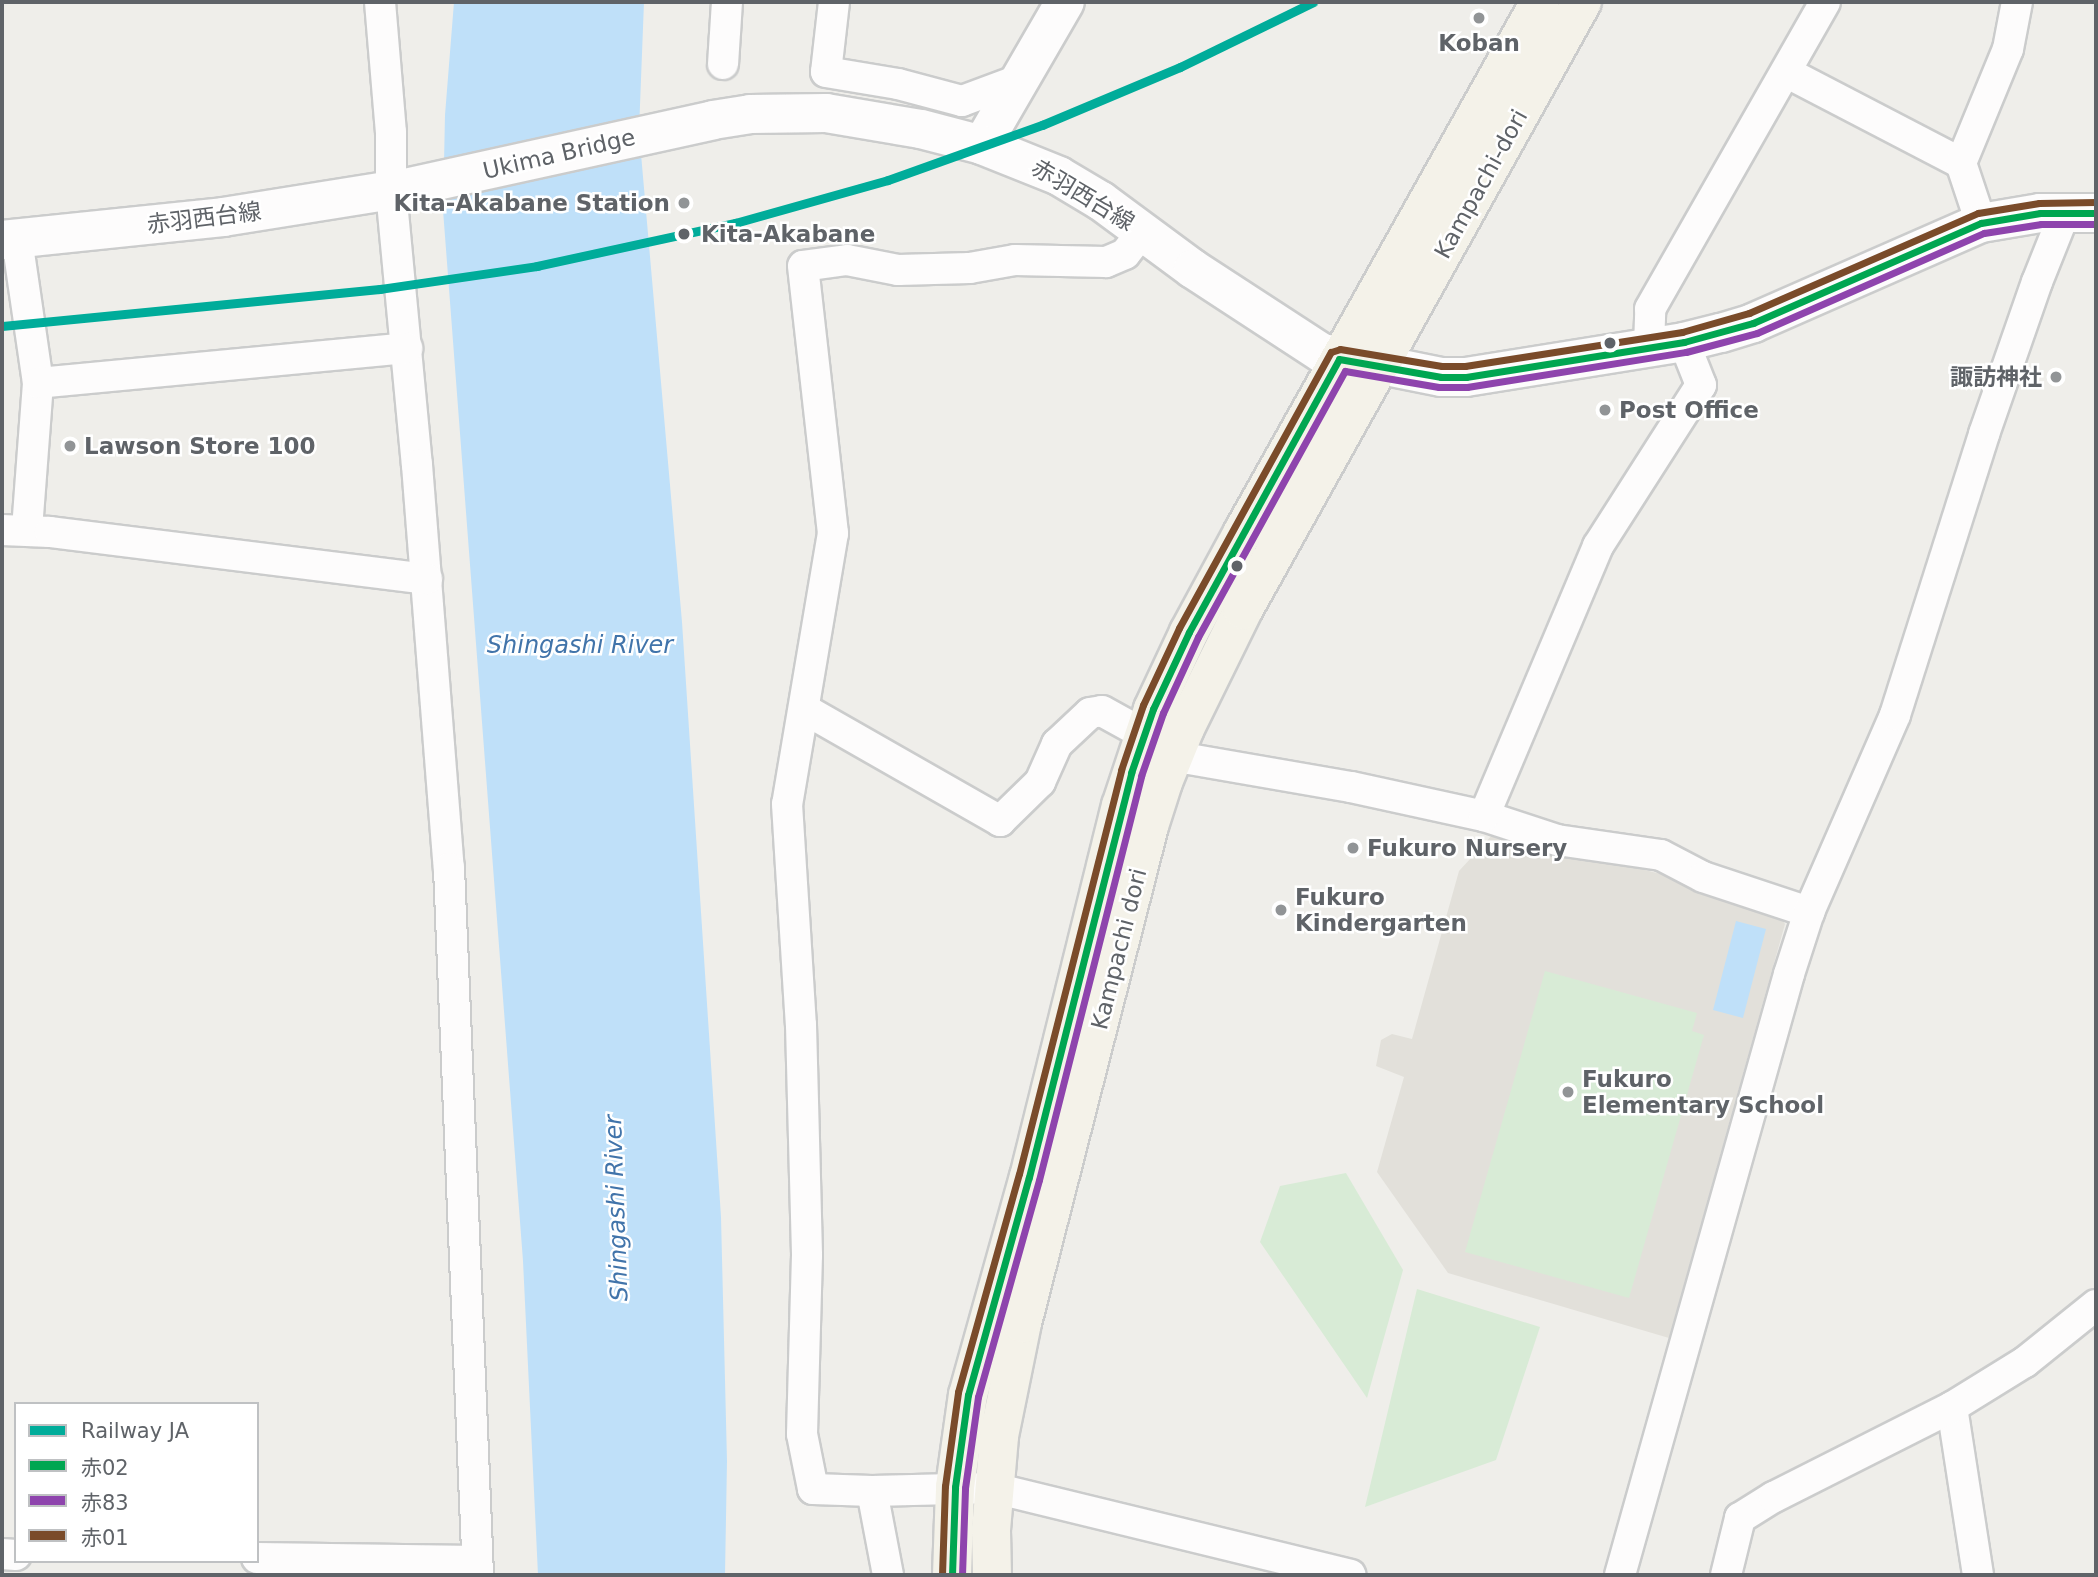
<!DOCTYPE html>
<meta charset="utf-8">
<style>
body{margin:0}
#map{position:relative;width:2098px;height:1577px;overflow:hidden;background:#efeeea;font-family:"DejaVu Sans","Noto Sans JP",sans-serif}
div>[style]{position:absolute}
.education>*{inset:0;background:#e2e0da}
.green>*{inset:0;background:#d8ebd6}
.water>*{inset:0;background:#bfe0f9}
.roads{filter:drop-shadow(2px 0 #cbcccc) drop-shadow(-2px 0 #cbcccc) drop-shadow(0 2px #cbcccc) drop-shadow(0 -2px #cbcccc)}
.street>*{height:30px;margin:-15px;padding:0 15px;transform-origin:15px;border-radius:15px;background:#fdfcfc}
.secondary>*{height:38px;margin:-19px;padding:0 19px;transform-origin:19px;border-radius:19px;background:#fdfcfc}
.primary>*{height:38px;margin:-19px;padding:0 19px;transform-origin:19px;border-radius:19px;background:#f4f2e9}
.bus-1>*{height:7px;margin:-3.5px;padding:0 3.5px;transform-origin:3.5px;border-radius:3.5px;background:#00a651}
.bus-2>*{height:7px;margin:-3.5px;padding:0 3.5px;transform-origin:3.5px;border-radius:3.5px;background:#8e44ad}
.bus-3>*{height:7px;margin:-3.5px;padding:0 3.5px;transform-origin:3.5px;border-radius:3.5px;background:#7a4b2a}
.rail-1>*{height:9px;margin:-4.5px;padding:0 4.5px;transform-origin:4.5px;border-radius:4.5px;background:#00ac9a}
.dots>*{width:19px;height:19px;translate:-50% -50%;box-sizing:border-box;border:4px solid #fff;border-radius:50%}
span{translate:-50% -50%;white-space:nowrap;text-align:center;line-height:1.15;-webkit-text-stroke:5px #fff;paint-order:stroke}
.poi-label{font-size:23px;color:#5f6368;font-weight:700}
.right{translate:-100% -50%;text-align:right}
.left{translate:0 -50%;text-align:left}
.street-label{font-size:23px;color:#5f6368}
.stop-label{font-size:23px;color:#5f6368;font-weight:700}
.water-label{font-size:24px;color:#4174aa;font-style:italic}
.frame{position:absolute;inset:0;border:4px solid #5f6368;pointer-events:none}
.legend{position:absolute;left:14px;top:1402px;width:245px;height:161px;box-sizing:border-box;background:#fff;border:2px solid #bfc1c3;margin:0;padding:9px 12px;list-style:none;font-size:21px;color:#5f6368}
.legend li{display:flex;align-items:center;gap:14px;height:35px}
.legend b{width:35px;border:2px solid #bfc1c3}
</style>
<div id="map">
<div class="education">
<i style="clip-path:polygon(1494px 833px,1665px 875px,1707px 895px,1778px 913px,1785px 924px,1669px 1338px,1448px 1273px,1377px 1172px,1404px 1077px,1376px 1066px,1381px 1040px,1392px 1034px,1412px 1039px,1459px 871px)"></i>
</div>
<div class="green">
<i style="clip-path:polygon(1545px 971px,1697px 1013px,1692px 1031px,1704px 1035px,1629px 1298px,1465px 1252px)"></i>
<i style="clip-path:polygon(1346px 1173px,1403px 1270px,1367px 1398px,1260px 1242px,1280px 1186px)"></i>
<i style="clip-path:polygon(1417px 1289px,1540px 1327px,1496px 1460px,1365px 1507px)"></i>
</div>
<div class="water">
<i style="clip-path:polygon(454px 2px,644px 2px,639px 131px,682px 622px,721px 1217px,727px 1461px,725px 1575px,538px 1575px,523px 1261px,443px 210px,445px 115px)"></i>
<i style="clip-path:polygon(1736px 921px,1766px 929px,1743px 1018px,1713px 1010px)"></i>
</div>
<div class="roads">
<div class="street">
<i style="left:380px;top:2px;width:130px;rotate:85.2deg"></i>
<i style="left:391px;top:132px;width:59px;rotate:90deg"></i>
<i style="left:391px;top:191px;width:275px;rotate:84.6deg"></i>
<i style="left:417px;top:465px;width:404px;rotate:85.5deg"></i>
<i style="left:449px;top:868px;width:708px;rotate:87.65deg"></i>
<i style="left:834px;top:2px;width:70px;rotate:96.5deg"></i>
<i style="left:826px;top:72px;width:73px;rotate:9.5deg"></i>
<i style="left:898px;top:84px;width:66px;rotate:14.9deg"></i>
<i style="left:962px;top:101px;width:63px;rotate:-20.4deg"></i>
<i style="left:723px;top:64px;width:62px;rotate:-86.3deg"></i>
<i style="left:1786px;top:72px;width:197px;rotate:27.5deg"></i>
<i style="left:1981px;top:223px;width:63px;rotate:-108.4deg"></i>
<i style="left:1961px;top:163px;width:123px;rotate:-67.6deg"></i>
<i style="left:2008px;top:49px;width:48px;rotate:-79.2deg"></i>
<i style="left:1143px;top:231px;width:29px;rotate:128deg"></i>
<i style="left:1125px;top:254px;width:21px;rotate:157deg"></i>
<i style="left:1106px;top:262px;width:91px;rotate:-178.7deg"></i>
<i style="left:1015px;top:260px;width:46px;rotate:169.9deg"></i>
<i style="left:970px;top:268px;width:72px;rotate:178.4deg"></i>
<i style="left:898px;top:270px;width:52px;rotate:-168.9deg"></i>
<i style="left:847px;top:260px;width:44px;rotate:172.2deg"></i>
<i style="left:803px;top:266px;width:269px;rotate:83.6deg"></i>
<i style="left:833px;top:533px;width:275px;rotate:99.6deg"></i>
<i style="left:787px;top:804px;width:221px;rotate:86.4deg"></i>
<i style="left:801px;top:1025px;width:230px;rotate:88.5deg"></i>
<i style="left:807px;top:1255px;width:179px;rotate:91.6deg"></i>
<i style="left:802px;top:1434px;width:56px;rotate:78.7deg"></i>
<i style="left:813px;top:1489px;width:59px;rotate:1.9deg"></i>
<i style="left:872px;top:1491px;width:122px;rotate:-1.4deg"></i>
<i style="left:994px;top:1488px;width:367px;rotate:13.7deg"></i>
<i style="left:17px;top:239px;width:146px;rotate:81.7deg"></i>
<i style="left:38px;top:383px;width:148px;rotate:94.3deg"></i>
<i style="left:1649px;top:347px;width:38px;rotate:-88deg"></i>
<i style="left:1650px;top:309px;width:353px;rotate:-60.3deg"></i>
<i style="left:38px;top:383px;width:371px;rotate:-5.4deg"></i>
<i style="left:2px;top:530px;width:48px;rotate:2.4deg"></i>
<i style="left:50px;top:532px;width:380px;rotate:7.1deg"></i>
<i style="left:804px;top:709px;width:226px;rotate:29.7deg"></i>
<i style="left:1000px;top:821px;width:56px;rotate:-44.3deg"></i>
<i style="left:1040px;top:782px;width:42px;rotate:-65.9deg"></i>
<i style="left:1057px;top:744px;width:45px;rotate:-43.2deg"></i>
<i style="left:1090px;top:713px;width:12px;rotate:-9deg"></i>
<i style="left:1102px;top:711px;width:99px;rotate:28.9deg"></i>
<i style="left:1189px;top:759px;width:164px;rotate:9.8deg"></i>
<i style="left:1351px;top:787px;width:136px;rotate:12.3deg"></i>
<i style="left:1484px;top:816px;width:77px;rotate:18.2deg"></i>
<i style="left:1557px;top:840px;width:105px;rotate:8.2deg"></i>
<i style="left:1661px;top:855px;width:47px;rotate:27.6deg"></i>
<i style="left:1703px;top:877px;width:112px;rotate:18.3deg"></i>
<i style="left:1484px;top:816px;width:293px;rotate:-67.1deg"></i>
<i style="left:1598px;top:546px;width:191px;rotate:-57.4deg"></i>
<i style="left:1701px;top:385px;width:46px;rotate:-111.6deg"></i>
<i style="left:1952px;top:1407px;width:170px;rotate:81.2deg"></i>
<i style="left:872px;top:1491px;width:86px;rotate:79.2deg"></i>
<i style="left:2px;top:1554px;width:14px;rotate:4deg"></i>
<i style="left:257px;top:1558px;width:220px;rotate:0.8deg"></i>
<i style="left:1620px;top:1575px;width:624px;rotate:-74.29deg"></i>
<i style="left:1789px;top:974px;width:65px;rotate:-72.1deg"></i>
<i style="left:1809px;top:912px;width:215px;rotate:-66.4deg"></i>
<i style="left:1895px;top:715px;width:295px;rotate:-72.4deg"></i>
<i style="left:1984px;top:434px;width:161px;rotate:-70.8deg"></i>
<i style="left:2037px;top:282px;width:75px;rotate:-68.2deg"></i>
<i style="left:1726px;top:1575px;width:59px;rotate:-76.2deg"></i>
<i style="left:1740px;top:1518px;width:40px;rotate:-32deg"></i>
<i style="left:1774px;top:1497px;width:199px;rotate:-26.8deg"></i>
<i style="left:1952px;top:1407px;width:86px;rotate:-31.7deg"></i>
<i style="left:2025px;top:1362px;width:91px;rotate:-38.8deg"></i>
</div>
<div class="secondary">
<i style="left:982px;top:145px;width:165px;rotate:-59.9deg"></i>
<i style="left:2px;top:240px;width:222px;rotate:-5.9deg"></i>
<i style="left:223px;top:217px;width:184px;rotate:-9.1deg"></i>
<i style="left:405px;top:188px;width:315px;rotate:-12.4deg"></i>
<i style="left:713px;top:120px;width:37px;rotate:-9deg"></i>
<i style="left:750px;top:114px;width:76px;rotate:-0.8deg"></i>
<i style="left:826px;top:113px;width:96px;rotate:9.6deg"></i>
<i style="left:921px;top:129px;width:63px;rotate:14.7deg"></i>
<i style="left:982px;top:145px;width:83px;rotate:21.9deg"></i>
<i style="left:1059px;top:176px;width:49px;rotate:30.8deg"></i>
<i style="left:1101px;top:201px;width:114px;rotate:36.5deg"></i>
<i style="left:1193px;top:269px;width:154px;rotate:33.1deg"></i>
<i style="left:1322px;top:353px;width:121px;rotate:11.4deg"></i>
<i style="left:1441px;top:377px;width:25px"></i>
<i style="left:1466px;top:377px;width:221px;rotate:-9.1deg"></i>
<i style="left:1684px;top:342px;width:38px;rotate:-14deg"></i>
<i style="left:1721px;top:333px;width:34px;rotate:-17deg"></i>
<i style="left:1753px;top:323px;width:249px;rotate:-23.7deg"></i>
<i style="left:1981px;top:223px;width:60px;rotate:-9.6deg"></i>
<i style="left:2040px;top:213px;width:56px"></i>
</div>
<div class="primary">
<i style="left:952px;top:1575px;width:88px;rotate:-88deg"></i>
<i style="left:955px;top:1487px;width:93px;rotate:-82deg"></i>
<i style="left:968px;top:1395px;width:226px;rotate:-74.4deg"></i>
<i style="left:1029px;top:1177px;width:382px;rotate:-76.1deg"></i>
<i style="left:1121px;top:806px;width:102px;rotate:-71.7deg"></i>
<i style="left:1153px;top:709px;width:85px;rotate:-64.9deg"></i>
<i style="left:1189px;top:632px;width:114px;rotate:-61.6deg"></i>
<i style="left:1243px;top:532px;width:608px;rotate:-60.73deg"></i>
<i style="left:992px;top:1575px;width:45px;rotate:-91.3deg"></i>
<i style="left:991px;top:1530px;width:94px;rotate:-85.1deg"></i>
<i style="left:999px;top:1436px;width:115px;rotate:-78.5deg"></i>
<i style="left:1022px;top:1323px;width:513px;rotate:-75.67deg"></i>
<i style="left:1149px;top:826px;width:46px;rotate:-72.3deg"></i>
<i style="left:1163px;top:782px;width:58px;rotate:-67.8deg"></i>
<i style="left:1185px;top:728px;width:131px;rotate:-63.8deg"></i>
<i style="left:1243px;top:610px;width:696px;rotate:-60.86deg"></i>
</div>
</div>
<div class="bus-1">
<i style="left:952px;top:1575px;width:88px;rotate:-88deg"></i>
<i style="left:955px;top:1487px;width:93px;rotate:-82deg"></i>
<i style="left:968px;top:1395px;width:226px;rotate:-74.4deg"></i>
<i style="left:1029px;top:1177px;width:417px;rotate:-75.8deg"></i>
<i style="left:1131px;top:773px;width:68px;rotate:-71deg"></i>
<i style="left:1153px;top:709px;width:85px;rotate:-64.9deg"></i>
<i style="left:1189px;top:632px;width:311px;rotate:-61.2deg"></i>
<i style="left:1339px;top:359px;width:104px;rotate:10deg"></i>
<i style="left:1441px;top:377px;width:25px"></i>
<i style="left:1466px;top:377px;width:221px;rotate:-9.1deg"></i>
<i style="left:1684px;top:342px;width:72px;rotate:-15.4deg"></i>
<i style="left:1753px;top:323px;width:249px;rotate:-23.7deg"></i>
<i style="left:1981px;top:223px;width:60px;rotate:-9.6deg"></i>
<i style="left:2040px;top:213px;width:56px"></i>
</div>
<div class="bus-2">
<i style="left:962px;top:1575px;width:87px;rotate:-88deg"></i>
<i style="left:965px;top:1488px;width:92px;rotate:-81.9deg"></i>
<i style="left:978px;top:1397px;width:225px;rotate:-74.3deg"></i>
<i style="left:1039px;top:1180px;width:417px;rotate:-75.8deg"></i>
<i style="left:1141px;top:776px;width:67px;rotate:-70.8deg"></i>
<i style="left:1163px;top:713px;width:84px;rotate:-65.3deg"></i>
<i style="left:1198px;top:637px;width:304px;rotate:-61.1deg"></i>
<i style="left:1345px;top:371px;width:95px;rotate:9.7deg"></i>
<i style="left:1439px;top:387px;width:28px"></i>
<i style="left:1467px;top:387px;width:222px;rotate:-9.1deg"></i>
<i style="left:1686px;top:352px;width:73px;rotate:-15deg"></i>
<i style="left:1757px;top:333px;width:248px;rotate:-23.8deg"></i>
<i style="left:1984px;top:233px;width:58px;rotate:-9deg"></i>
<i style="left:2041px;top:224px;width:55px"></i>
</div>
<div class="bus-3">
<i style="left:942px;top:1575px;width:89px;rotate:-88.1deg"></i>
<i style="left:945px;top:1486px;width:95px;rotate:-82.1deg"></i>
<i style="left:958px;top:1392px;width:226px;rotate:-74.4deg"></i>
<i style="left:1019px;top:1174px;width:417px;rotate:-75.8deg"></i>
<i style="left:1121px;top:770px;width:69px;rotate:-71.3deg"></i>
<i style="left:1143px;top:705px;width:85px;rotate:-64.9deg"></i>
<i style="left:1179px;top:628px;width:315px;rotate:-61.2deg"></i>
<i style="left:1331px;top:352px;width:9px;rotate:-18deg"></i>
<i style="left:1340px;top:349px;width:103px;rotate:9.5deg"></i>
<i style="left:1442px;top:366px;width:23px"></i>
<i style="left:1465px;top:366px;width:220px;rotate:-8.9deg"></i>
<i style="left:1682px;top:332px;width:70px;rotate:-15.8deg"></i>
<i style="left:1749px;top:313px;width:250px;rotate:-23.6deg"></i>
<i style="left:1978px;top:213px;width:62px;rotate:-9.3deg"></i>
<i style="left:2039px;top:203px;width:57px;rotate:-1deg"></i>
</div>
<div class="rail-1">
<i style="left:2px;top:326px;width:380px;rotate:-5.6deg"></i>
<i style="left:380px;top:289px;width:159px;rotate:-8.3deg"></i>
<i style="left:537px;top:266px;width:203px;rotate:-12.3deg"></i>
<i style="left:735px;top:223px;width:159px;rotate:-15.7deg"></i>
<i style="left:888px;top:180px;width:164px;rotate:-19.7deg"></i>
<i style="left:1042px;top:125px;width:150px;rotate:-22.8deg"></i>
<i style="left:1180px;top:67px;width:148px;rotate:-26deg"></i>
</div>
<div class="dots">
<i style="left:1479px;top:18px;background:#919496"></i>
<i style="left:684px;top:203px;background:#919496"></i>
<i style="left:684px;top:234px;background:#5f6368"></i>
<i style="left:1610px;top:343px;background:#5f6368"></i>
<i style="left:2056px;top:377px;background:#919496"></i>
<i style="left:1605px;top:410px;background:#919496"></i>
<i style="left:70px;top:446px;background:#919496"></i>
<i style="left:1237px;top:566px;background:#5f6368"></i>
<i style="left:1353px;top:848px;background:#919496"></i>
<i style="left:1281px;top:910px;background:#919496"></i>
<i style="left:1568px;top:1092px;background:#919496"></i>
</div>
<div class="poi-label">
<span style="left:1479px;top:43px">Koban</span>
<span class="right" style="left:670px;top:203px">Kita-Akabane Station</span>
<span class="right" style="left:2042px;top:377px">諏訪神社</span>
<span class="left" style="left:1619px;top:410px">Post Office</span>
<span class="left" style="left:84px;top:446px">Lawson Store 100</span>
<span class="left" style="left:1367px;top:848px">Fukuro Nursery</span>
<span class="left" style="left:1295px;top:910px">Fukuro<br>Kindergarten</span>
<span class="left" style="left:1582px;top:1092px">Fukuro<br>Elementary School</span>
</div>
<div class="street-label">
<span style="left:559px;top:154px;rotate:-13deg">Ukima Bridge</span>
<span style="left:1481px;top:184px;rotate:-61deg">Kampachi-dori</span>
<span style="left:1083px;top:195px;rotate:31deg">赤羽西台線</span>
<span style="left:204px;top:218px;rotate:-7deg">赤羽西台線</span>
<span style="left:1119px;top:949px;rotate:-76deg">Kampachi dori</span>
</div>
<div class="stop-label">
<span class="left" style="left:701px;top:234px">Kita-Akabane</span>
</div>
<div class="water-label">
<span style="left:580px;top:646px">Shingashi River</span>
<span style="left:617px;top:1208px;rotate:-92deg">Shingashi River</span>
</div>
<div class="frame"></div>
<ul class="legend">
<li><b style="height:9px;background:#00ac9a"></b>Railway JA</li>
<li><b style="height:9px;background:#00a651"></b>赤02</li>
<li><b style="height:9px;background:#8e44ad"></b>赤83</li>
<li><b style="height:9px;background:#7a4b2a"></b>赤01</li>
</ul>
</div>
